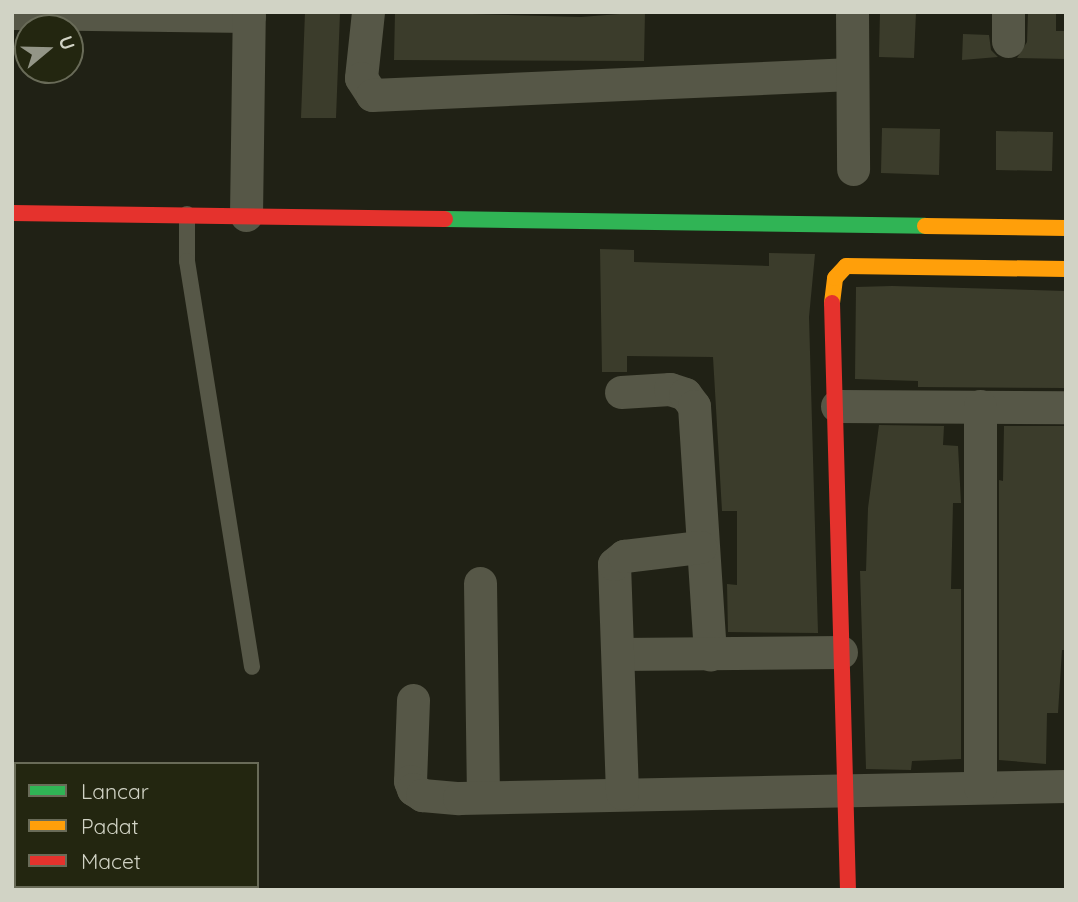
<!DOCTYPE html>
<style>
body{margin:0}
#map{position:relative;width:1078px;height:902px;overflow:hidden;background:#202115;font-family:Quicksand,sans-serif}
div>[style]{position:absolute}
.building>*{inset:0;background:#3b3c2b}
.lane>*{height:16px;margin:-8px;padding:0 8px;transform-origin:8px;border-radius:8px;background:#565747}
.street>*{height:33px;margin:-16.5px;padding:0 16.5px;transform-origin:16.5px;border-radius:16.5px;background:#565747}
.fast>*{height:16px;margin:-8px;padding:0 8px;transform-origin:8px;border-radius:8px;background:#30b455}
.slow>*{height:16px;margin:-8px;padding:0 8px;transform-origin:8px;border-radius:8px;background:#ff9f0a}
.jam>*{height:16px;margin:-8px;padding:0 8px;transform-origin:8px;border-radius:8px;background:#e5322d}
span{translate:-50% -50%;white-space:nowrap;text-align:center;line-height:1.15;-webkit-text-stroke:7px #232610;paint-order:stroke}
.frame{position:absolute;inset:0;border:14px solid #d1d3c5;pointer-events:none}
.legend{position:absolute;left:14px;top:762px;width:245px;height:126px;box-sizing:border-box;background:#232610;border:2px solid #696b58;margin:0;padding:9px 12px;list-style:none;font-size:21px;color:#d1d3c5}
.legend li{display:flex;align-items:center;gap:14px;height:35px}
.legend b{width:35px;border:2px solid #696b58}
.north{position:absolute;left:14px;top:14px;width:70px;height:70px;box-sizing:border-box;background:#232610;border:2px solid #696b58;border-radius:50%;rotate:71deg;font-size:19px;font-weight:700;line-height:28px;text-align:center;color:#d1d3c5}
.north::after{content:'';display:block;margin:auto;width:24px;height:32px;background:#939587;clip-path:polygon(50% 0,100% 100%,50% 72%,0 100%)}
</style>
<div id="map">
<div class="building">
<i style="clip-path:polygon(305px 12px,340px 12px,336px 118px,301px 118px)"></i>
<i style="clip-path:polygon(395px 12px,581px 17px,645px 12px,644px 61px,394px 60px)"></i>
<i style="clip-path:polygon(880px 12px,916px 12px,914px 58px,879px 57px)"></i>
<i style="clip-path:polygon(1028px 12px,1056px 12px,1056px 31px,1066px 31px,1066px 59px,1017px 58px,1027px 42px)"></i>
<i style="clip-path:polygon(963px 34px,989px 35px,991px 50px,998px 57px,962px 60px)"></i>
<i style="clip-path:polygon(882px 128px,940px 129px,939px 175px,881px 173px)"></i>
<i style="clip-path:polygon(996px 131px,1053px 132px,1052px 171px,996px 170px)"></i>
<i style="clip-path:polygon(600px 249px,634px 250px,634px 262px,769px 266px,769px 253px,815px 254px,809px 317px,818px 633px,728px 632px,727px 584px,737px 585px,737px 511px,722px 511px,713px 357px,627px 356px,627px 372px,602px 372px)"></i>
<i style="clip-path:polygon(892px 286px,1066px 291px,1066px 388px,918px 387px,918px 381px,855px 379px,856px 287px)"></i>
<i style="clip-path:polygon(879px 425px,944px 426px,943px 445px,958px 446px,961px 503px,953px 503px,951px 589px,961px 589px,961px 759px,912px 761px,911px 770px,866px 769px,860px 571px,866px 571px,868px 508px)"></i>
<i style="clip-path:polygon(1004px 426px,1066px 426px,1066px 650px,1062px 650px,1058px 713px,1047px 713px,1046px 764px,999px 760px,999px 480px,1003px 481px)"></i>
</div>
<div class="lane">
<i style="left:187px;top:214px;width:47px;rotate:90deg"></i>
<i style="left:187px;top:261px;width:411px;rotate:80.9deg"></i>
</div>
<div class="street">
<i style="left:368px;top:12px;width:66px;rotate:96.1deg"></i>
<i style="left:361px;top:78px;width:20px;rotate:57deg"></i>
<i style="left:372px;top:95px;width:480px;rotate:-2.5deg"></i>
<i style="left:852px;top:12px;width:157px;rotate:89.6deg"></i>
<i style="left:1008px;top:12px;width:29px;rotate:90deg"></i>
<i style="left:12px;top:13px;width:237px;rotate:0.7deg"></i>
<i style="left:246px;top:215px;width:203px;rotate:-89.2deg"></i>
<i style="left:621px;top:392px;width:49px;rotate:-3.5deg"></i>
<i style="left:670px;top:389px;width:16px;rotate:18deg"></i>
<i style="left:685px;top:394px;width:15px;rotate:53deg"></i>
<i style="left:694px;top:406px;width:249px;rotate:86.3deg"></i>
<i style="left:837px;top:406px;width:229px;rotate:0.3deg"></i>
<i style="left:480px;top:583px;width:214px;rotate:89.2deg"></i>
<i style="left:619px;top:654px;width:222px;rotate:-0.5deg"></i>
<i style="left:413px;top:700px;width:81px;rotate:92.1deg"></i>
<i style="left:410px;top:781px;width:9px;rotate:69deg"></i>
<i style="left:413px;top:789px;width:11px;rotate:34deg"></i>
<i style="left:422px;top:795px;width:37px;rotate:5deg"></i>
<i style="left:459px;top:798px;width:607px;rotate:-1.13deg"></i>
<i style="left:980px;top:787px;width:381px;rotate:-90deg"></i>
<i style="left:622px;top:793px;width:229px;rotate:-92deg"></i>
<i style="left:614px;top:564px;width:13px;rotate:-39deg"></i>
<i style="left:624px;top:556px;width:77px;rotate:-6.8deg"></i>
</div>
<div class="fast">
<i style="left:445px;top:219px;width:480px;rotate:0.8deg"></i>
</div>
<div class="slow">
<i style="left:925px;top:226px;width:141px;rotate:0.8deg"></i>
<i style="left:832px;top:303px;width:25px;rotate:-83deg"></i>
<i style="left:835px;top:278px;width:16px;rotate:-47deg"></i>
<i style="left:846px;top:266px;width:220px;rotate:0.8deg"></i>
</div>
<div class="jam">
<i style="left:12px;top:213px;width:433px;rotate:0.8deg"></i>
<i style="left:832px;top:303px;width:587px;rotate:88.44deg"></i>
</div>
<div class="frame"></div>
<ul class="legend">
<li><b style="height:9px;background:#30b455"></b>Lancar</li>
<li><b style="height:9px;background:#ff9f0a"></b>Padat</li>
<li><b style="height:9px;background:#e5322d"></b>Macet</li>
</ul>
<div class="north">U</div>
</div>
